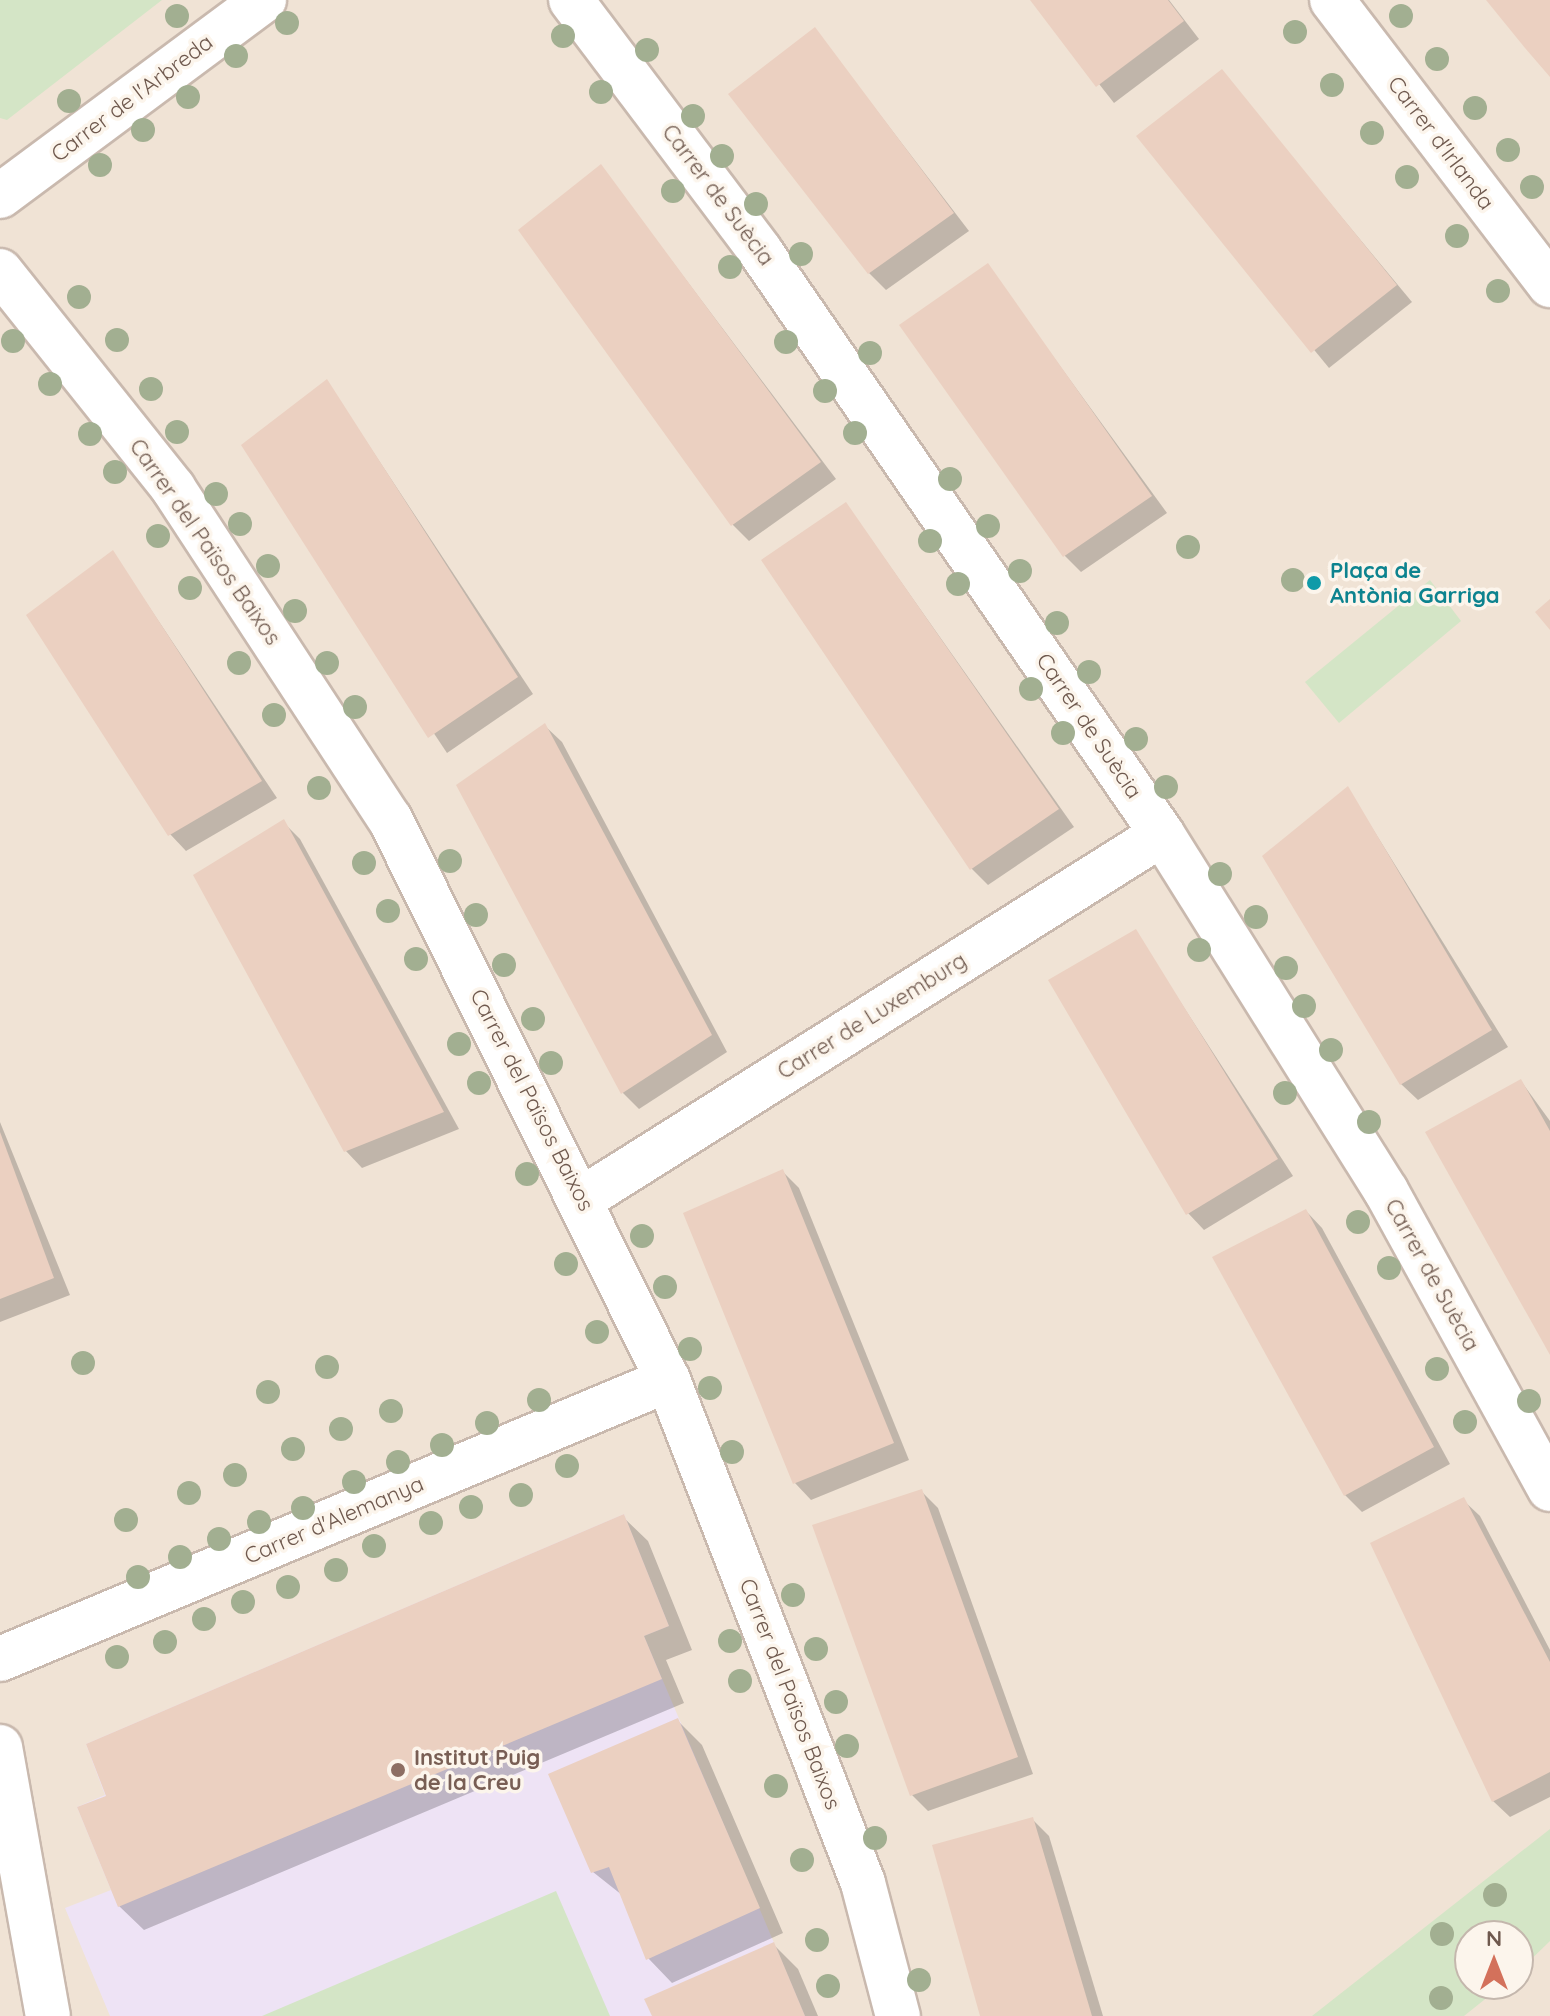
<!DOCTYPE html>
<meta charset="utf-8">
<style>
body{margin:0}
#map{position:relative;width:1550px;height:2016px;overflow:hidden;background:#f9f1e6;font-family:Quicksand,sans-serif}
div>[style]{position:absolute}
.residential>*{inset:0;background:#f0e3d5}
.education>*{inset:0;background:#eee3f5}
.green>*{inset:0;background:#d4e5c6}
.shadow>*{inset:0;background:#0003}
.building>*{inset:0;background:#ebd0c1}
.roads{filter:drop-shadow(2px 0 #c9b9ae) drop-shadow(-2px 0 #c9b9ae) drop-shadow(0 2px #c9b9ae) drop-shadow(0 -2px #c9b9ae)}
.pedestrian>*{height:44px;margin:-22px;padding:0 22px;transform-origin:22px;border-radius:22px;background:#fff}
.minor>*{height:44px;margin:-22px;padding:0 22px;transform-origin:22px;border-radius:22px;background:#fff}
.trees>*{width:24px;height:24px;margin:-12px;border-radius:50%;background:#a2af91}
.dots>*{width:22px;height:22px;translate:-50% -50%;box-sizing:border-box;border:4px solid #fcf5ec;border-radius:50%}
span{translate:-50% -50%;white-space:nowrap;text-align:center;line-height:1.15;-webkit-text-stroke:7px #fcf5ec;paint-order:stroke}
.street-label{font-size:22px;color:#6f594e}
.culture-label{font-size:22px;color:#0d838f;font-weight:700}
.left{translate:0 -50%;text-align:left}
.education-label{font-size:22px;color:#785e54;font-weight:700}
.north{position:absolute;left:1454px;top:1920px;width:80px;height:80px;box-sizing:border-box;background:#fcf5ec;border:2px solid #c4b7ad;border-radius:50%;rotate:0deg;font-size:22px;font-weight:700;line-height:32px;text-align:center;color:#6f594e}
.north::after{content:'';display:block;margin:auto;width:28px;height:36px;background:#d3715b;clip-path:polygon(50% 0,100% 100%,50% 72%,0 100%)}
</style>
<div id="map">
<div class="residential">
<i style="clip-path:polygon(evenodd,0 0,1550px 0,1550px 2016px,0 2016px,0 0,1470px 1936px,1518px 1936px,1518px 1984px,1470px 1984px,1470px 1936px)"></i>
</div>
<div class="education">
<i style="clip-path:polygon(624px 1514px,669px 1626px,644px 1636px,805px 2016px,110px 2016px,65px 1908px,111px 1890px,77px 1807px,105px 1795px,86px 1744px)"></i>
</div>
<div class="green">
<i style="clip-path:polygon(0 0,162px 0,7px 120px,0 118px)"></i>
<i style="clip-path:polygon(1430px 580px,1461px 621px,1339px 723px,1305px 682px)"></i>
<i style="clip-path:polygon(1550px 1829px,1550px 1941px,1518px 1972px,1518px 1936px,1470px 1936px,1470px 1984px,1504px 1984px,1464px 2016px,1312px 2016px)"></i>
<i style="clip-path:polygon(556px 1891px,610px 2016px,262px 2016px)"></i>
</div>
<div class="shadow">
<i style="clip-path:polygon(1033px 0,1169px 0,1199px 39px,1114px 103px)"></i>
<i style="clip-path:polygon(815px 30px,969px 231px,886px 290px,869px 273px)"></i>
<i style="clip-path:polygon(1221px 72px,1412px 302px,1329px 368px,1139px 136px)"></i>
<i style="clip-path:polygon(601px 167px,836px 479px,749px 541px,733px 525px)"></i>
<i style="clip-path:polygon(987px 266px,1167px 513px,1081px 572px,1065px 556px)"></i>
<i style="clip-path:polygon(327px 382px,533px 694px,447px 753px,243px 446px)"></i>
<i style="clip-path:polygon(846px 504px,1074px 827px,988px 885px,971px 868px)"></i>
<i style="clip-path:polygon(113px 553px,277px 798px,186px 851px,170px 834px)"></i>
<i style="clip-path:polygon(545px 726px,562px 742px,727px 1052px,639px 1109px,623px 1093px)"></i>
<i style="clip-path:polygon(1348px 789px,1508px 1047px,1418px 1100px,1401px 1084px)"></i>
<i style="clip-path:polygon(283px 822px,300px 839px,459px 1129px,362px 1168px,346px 1151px)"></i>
<i style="clip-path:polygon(1135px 932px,1293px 1176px,1204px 1230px,1188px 1213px)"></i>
<i style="clip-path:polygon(1521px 1081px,1550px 1121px,1550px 1351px)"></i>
<i style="clip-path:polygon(0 1122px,70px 1295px,0 1322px)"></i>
<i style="clip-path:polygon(783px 1172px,799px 1188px,909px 1460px,811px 1500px,795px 1483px)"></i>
<i style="clip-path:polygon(1306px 1211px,1322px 1228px,1450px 1464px,1362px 1512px,1345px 1495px)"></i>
<i style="clip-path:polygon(921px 1491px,938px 1508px,1033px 1774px,928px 1811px,912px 1795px)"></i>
<i style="clip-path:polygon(1463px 1500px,1480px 1516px,1550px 1650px,1550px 1797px,1510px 1817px,1493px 1801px)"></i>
<i style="clip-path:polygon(623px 1517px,648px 1541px,692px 1650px,666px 1660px,684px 1703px,144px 1930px,119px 1906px,108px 1797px)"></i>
<i style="clip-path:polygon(678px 1721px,702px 1745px,783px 1933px,672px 1983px,648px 1958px,622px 1895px,593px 1872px)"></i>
<i style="clip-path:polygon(1032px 1819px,1049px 1836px,1103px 2016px,982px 2016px)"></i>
<i style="clip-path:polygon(774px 1945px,798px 1969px,818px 2016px,654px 2016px)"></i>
</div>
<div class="building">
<i style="clip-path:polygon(1030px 0,1168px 0,1184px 21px,1096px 87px)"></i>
<i style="clip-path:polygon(1486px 0,1550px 0,1550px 77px,1525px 48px)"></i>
<i style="clip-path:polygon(815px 27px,954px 213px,868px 274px,728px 94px)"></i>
<i style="clip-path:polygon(1222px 69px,1397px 285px,1311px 353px,1136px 136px)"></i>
<i style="clip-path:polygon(601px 164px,821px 462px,731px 526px,518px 230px)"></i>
<i style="clip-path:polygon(988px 263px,1152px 496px,1063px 557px,899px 325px)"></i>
<i style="clip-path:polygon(327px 379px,518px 677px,428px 738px,241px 445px)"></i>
<i style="clip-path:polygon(846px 502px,1059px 809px,970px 870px,761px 560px)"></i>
<i style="clip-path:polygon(113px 550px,262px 781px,168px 836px,26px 615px)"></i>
<i style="clip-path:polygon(1550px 599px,1550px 630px,1535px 612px)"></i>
<i style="clip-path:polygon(545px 723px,712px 1035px,621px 1094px,456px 785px)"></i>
<i style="clip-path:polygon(1348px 786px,1492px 1030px,1400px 1085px,1262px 856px)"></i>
<i style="clip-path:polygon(284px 819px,444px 1112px,344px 1152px,193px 875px)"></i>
<i style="clip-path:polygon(1136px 929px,1278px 1159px,1186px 1215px,1048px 980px)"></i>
<i style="clip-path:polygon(1521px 1079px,1550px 1131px,1550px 1355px,1425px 1132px)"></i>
<i style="clip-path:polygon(0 1132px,54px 1278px,0 1299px)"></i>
<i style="clip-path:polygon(783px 1169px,894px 1443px,793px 1484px,683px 1213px)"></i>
<i style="clip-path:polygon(1306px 1209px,1434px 1447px,1344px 1496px,1212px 1257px)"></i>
<i style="clip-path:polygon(922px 1489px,1018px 1757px,910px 1796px,812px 1525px)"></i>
<i style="clip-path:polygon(1464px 1497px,1550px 1662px,1550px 1772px,1492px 1802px,1370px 1543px)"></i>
<i style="clip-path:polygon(624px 1514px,669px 1626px,644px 1636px,662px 1679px,118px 1907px,77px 1807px,106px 1796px,86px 1744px)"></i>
<i style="clip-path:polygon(678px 1718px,760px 1908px,646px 1960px,609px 1867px,591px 1873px,548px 1774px)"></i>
<i style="clip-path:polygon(1033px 1817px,1092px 2016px,980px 2016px,932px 1845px)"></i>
<i style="clip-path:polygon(774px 1942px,805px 2016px,652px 2016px,644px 1999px)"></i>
</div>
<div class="roads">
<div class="pedestrian">
<i style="left:582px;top:1199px;width:685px;rotate:-32.18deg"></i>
</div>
<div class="minor">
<i style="left:571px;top:0;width:314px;rotate:53deg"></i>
<i style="left:760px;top:251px;width:708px;rotate:55.41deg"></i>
<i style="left:1162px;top:834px;width:421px;rotate:57.9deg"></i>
<i style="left:1386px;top:1191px;width:340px;rotate:61.2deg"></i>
<i style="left:1332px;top:0;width:359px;rotate:52.6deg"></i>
<i style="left:0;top:196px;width:329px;rotate:-36.6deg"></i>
<i style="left:0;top:271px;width:278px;rotate:51.4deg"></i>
<i style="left:173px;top:488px;width:396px;rotate:56.8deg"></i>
<i style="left:390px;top:819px;width:626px;rotate:63.64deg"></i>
<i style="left:668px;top:1380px;width:539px;rotate:68.81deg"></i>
<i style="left:863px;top:1883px;width:138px;rotate:75.3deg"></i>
<i style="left:0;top:1659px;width:724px;rotate:-22.67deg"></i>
<i style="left:0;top:1747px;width:273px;rotate:79.9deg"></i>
</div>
</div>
<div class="trees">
<i style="left:177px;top:16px"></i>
<i style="left:1401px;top:16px"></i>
<i style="left:287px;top:23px"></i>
<i style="left:1295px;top:32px"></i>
<i style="left:563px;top:36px"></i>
<i style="left:647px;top:50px"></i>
<i style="left:236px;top:56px"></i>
<i style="left:1437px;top:59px"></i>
<i style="left:1332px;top:85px"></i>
<i style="left:601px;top:92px"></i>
<i style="left:188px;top:97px"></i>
<i style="left:69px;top:101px"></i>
<i style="left:1475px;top:108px"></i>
<i style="left:693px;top:116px"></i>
<i style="left:143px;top:130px"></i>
<i style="left:1372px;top:133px"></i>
<i style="left:1508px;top:150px"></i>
<i style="left:722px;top:156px"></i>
<i style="left:100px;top:165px"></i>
<i style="left:1407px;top:177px"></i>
<i style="left:1532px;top:187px"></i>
<i style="left:673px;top:191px"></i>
<i style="left:756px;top:204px"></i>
<i style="left:1457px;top:236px"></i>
<i style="left:801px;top:254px"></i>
<i style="left:730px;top:267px"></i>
<i style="left:1498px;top:291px"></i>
<i style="left:79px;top:297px"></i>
<i style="left:117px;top:340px"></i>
<i style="left:13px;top:341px"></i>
<i style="left:786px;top:342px"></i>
<i style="left:870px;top:353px"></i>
<i style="left:50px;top:384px"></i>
<i style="left:151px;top:389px"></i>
<i style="left:825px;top:391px"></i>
<i style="left:177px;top:432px"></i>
<i style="left:855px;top:433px"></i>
<i style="left:90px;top:434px"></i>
<i style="left:115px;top:472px"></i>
<i style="left:950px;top:479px"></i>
<i style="left:216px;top:494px"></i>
<i style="left:240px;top:524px"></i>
<i style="left:988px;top:526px"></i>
<i style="left:158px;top:536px"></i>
<i style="left:930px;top:541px"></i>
<i style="left:1188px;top:547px"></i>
<i style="left:268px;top:566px"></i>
<i style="left:1020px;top:571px"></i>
<i style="left:1293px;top:580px"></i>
<i style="left:958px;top:584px"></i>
<i style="left:190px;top:588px"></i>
<i style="left:295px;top:611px"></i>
<i style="left:1057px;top:623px"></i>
<i style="left:239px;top:663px"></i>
<i style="left:327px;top:663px"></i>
<i style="left:1089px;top:672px"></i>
<i style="left:1031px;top:689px"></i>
<i style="left:355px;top:707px"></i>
<i style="left:274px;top:715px"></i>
<i style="left:1063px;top:733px"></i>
<i style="left:1136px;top:739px"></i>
<i style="left:1166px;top:787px"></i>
<i style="left:319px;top:788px"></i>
<i style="left:450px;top:861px"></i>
<i style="left:364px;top:863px"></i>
<i style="left:1220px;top:874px"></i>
<i style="left:388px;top:911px"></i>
<i style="left:476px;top:915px"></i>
<i style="left:1256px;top:917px"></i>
<i style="left:1199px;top:950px"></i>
<i style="left:416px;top:959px"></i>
<i style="left:504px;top:965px"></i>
<i style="left:1286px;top:968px"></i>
<i style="left:1304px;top:1006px"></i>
<i style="left:533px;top:1019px"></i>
<i style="left:459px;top:1044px"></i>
<i style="left:1331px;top:1050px"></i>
<i style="left:551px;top:1063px"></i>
<i style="left:479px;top:1083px"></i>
<i style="left:1285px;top:1093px"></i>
<i style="left:1369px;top:1122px"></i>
<i style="left:527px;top:1174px"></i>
<i style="left:1358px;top:1222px"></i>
<i style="left:642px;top:1236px"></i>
<i style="left:566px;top:1264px"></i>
<i style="left:1389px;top:1268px"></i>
<i style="left:665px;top:1287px"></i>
<i style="left:597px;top:1332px"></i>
<i style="left:690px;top:1349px"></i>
<i style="left:83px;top:1363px"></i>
<i style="left:327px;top:1367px"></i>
<i style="left:1437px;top:1369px"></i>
<i style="left:710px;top:1388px"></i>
<i style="left:268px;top:1392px"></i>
<i style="left:539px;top:1400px"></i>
<i style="left:1529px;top:1401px"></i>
<i style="left:391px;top:1411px"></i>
<i style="left:1465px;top:1422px"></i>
<i style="left:487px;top:1423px"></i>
<i style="left:341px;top:1429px"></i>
<i style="left:442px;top:1445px"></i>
<i style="left:293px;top:1449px"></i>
<i style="left:732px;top:1452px"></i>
<i style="left:398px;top:1462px"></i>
<i style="left:567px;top:1466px"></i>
<i style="left:235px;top:1475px"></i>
<i style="left:354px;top:1482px"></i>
<i style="left:189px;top:1493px"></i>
<i style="left:521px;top:1495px"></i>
<i style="left:471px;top:1507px"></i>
<i style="left:303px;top:1508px"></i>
<i style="left:126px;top:1520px"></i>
<i style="left:259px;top:1522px"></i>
<i style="left:431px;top:1523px"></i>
<i style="left:219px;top:1539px"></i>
<i style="left:374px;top:1546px"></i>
<i style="left:180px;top:1557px"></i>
<i style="left:336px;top:1570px"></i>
<i style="left:138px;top:1577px"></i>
<i style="left:288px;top:1587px"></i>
<i style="left:793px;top:1595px"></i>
<i style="left:243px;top:1602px"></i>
<i style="left:204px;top:1619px"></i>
<i style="left:730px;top:1641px"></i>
<i style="left:165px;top:1642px"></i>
<i style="left:816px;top:1649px"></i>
<i style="left:117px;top:1657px"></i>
<i style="left:740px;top:1681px"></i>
<i style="left:836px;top:1702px"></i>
<i style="left:847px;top:1746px"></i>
<i style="left:776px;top:1786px"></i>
<i style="left:875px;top:1838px"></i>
<i style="left:802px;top:1860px"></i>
<i style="left:1495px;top:1895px"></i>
<i style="left:1442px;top:1934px"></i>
<i style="left:817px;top:1940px"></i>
<i style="left:919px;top:1980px"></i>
<i style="left:828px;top:1986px"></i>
<i style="left:1441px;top:1998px"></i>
</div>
<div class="dots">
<i style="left:1314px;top:583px;background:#0f9aa8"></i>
<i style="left:398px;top:1770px;background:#8d6e63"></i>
</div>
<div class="street-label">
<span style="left:132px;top:98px;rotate:-37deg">Carrer de l'Arbreda</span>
<span style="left:1441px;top:143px;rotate:53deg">Carrer d'Irlanda</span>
<span style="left:718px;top:195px;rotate:53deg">Carrer de Suècia</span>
<span style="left:205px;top:542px;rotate:55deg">Carrer del Països Baixos</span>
<span style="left:1089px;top:726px;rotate:56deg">Carrer de Suècia</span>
<span style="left:872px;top:1016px;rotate:-32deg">Carrer de Luxemburg</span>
<span style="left:532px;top:1100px;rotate:63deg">Carrer del Països Baixos</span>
<span style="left:1432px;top:1275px;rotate:61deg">Carrer de Suècia</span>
<span style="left:334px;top:1520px;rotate:-23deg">Carrer d'Alemanya</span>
<span style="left:790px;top:1694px;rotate:69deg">Carrer del Països Baixos</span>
</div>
<div class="culture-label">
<span class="left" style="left:1330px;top:583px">Plaça de<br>Antònia Garriga</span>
</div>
<div class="education-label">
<span class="left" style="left:414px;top:1770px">Institut Puig<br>de la Creu</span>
</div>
<div class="north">N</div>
</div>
